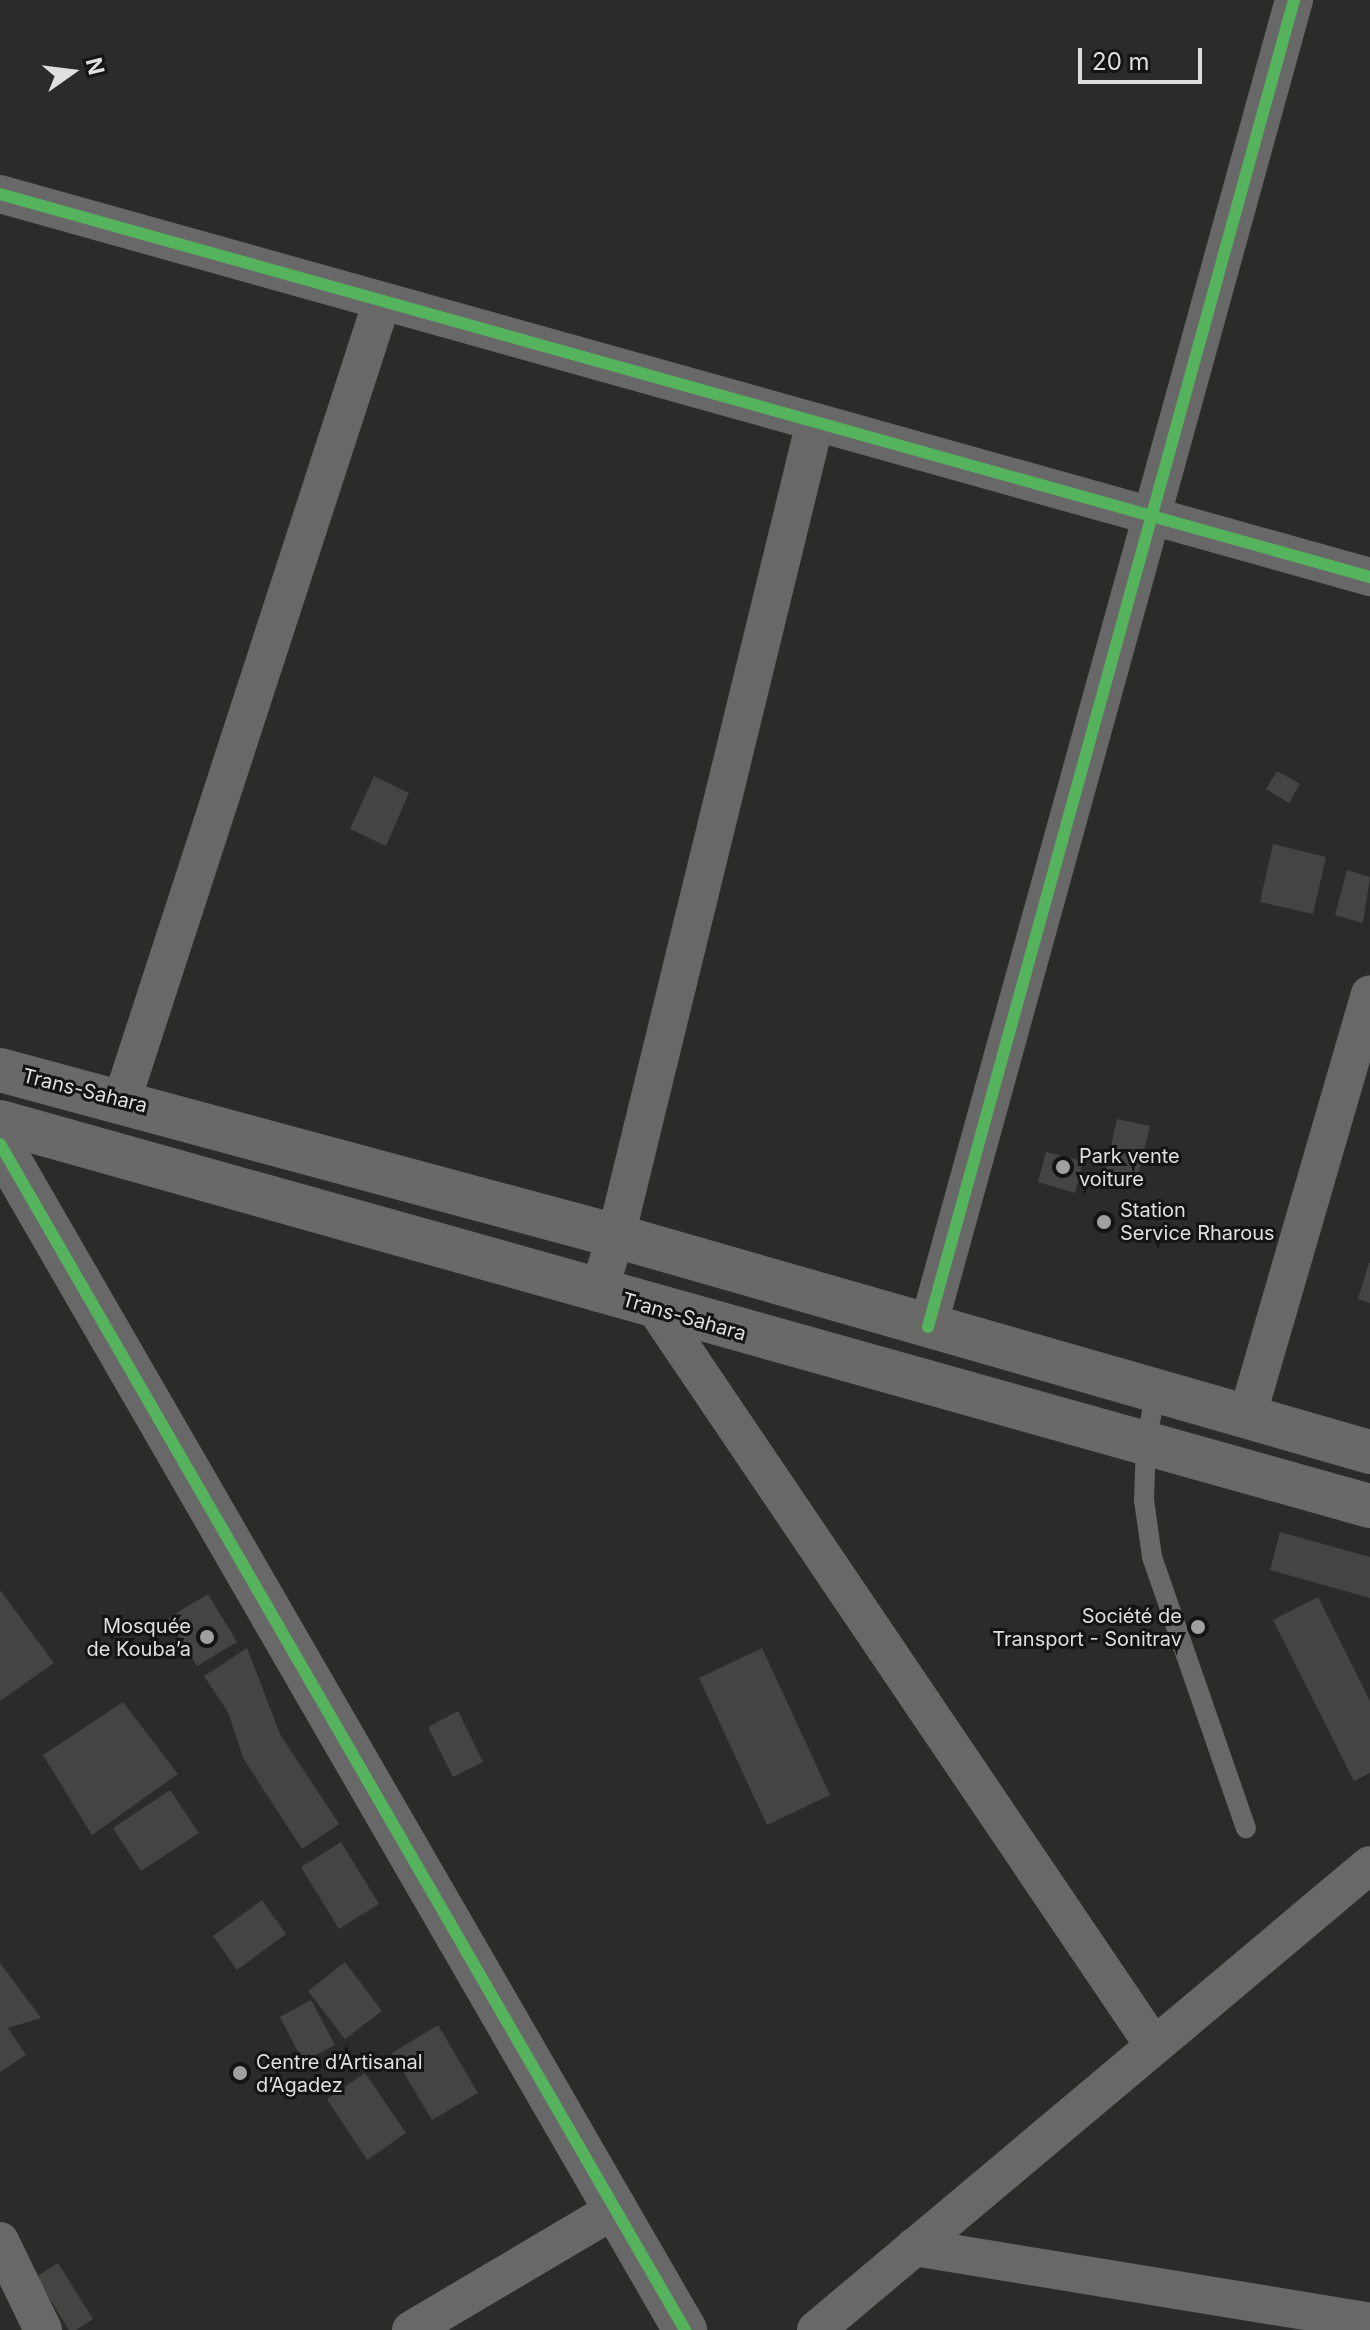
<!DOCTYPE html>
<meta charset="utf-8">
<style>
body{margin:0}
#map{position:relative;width:1370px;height:2330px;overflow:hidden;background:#2b2b2a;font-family:Inter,sans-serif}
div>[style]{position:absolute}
.building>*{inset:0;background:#444443}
.service>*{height:20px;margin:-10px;padding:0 10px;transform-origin:10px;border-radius:10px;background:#686868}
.minor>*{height:38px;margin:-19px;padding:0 19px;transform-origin:19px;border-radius:19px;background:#686868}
.tertiary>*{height:44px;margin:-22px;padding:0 22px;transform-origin:22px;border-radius:22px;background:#686868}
.primary>*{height:44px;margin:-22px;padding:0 22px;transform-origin:22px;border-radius:22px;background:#696968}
.cycleway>*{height:12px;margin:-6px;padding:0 6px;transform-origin:6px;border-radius:6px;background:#56b35d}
.dots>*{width:22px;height:22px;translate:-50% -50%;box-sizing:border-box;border:4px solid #141413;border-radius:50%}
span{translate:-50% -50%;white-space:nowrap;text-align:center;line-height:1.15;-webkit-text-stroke:6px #141413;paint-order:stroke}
.street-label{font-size:20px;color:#dfdfdd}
.poi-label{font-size:20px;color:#dfdfdd}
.left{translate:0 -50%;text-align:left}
.right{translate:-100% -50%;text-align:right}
.north{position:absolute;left:32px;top:32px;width:80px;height:80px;-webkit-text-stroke:6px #141413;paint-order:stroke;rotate:76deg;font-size:22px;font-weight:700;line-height:32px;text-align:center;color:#dfdfdd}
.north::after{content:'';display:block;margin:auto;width:28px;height:36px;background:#dfdfdd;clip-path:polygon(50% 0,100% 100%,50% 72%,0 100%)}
.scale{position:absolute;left:1078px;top:48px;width:124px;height:36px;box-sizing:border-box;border:4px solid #dfdfdd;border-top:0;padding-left:10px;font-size:24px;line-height:28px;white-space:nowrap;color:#dfdfdd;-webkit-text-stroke:6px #141413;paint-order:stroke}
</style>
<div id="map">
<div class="building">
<i style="clip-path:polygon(1277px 771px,1300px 784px,1289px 803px,1266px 789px)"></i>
<i style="clip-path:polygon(374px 776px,409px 793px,386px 846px,350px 829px)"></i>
<i style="clip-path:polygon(1273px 844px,1326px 857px,1313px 914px,1260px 902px)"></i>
<i style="clip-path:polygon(1347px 870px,1370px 877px,1363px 923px,1335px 915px)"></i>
<i style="clip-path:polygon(1117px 1119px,1150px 1126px,1136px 1184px,1104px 1177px)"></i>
<i style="clip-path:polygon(1046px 1152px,1083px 1161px,1075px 1193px,1038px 1182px)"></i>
<i style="clip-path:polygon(1369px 1263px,1370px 1263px,1370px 1303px,1358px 1299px)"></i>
<i style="clip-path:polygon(1280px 1532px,1370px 1557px,1370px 1598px,1270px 1570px)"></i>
<i style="clip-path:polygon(0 1590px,54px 1663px,0 1701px)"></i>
<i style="clip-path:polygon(208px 1594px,237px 1642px,197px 1666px,167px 1619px)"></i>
<i style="clip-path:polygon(1318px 1597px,1370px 1701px,1370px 1773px,1354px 1781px,1273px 1620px)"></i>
<i style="clip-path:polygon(247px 1648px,280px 1734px,339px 1824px,302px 1849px,243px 1758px,228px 1712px,204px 1676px)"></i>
<i style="clip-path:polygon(762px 1648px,830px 1795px,767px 1825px,699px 1678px)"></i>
<i style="clip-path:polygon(123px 1702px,178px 1774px,92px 1835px,43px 1755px)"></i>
<i style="clip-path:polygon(458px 1711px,483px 1762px,453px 1777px,428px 1727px)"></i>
<i style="clip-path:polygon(170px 1790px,199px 1833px,141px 1871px,113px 1828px)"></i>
<i style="clip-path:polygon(341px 1842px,379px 1904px,339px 1929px,301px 1867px)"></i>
<i style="clip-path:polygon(262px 1900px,286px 1934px,237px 1970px,213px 1936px)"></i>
<i style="clip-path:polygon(345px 1962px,382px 2011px,345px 2039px,308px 1991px)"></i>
<i style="clip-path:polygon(0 1963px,41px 2018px,8px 2028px,26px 2055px,0 2072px)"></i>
<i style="clip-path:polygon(311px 2000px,335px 2045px,303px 2062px,280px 2017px)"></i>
<i style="clip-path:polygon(438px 2025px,478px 2093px,432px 2120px,392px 2053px)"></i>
<i style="clip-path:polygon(365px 2073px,406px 2133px,367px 2160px,327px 2099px)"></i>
<i style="clip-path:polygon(58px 2263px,93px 2319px,76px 2330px,69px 2330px,36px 2277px)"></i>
</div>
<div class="service">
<i style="left:1156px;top:1390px;width:54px;rotate:100.7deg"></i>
<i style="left:1146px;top:1443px;width:57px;rotate:92deg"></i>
<i style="left:1144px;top:1500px;width:58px;rotate:82deg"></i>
<i style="left:1152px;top:1557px;width:287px;rotate:70.9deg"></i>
</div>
<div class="minor">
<i style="left:0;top:194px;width:1423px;rotate:15.62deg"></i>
<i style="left:122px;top:1100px;width:840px;rotate:-71.97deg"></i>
<i style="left:598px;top:1293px;width:60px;rotate:-72.5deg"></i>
<i style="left:616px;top:1236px;width:838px;rotate:-76.26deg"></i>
<i style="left:656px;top:1309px;width:889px;rotate:55.95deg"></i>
<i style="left:928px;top:1327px;width:1377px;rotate:-74.58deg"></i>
<i style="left:1247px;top:1417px;width:440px;rotate:-73.8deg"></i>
<i style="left:0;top:2241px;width:99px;rotate:64.2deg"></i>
<i style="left:914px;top:2247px;width:462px;rotate:9.3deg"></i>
<i style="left:411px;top:2330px;width:238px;rotate:-30.6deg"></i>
<i style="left:816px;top:2330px;width:723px;rotate:-40.01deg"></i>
</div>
<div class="tertiary">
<i style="left:0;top:1144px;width:1370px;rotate:59.99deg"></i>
</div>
<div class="primary">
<i style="left:0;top:1070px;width:638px;rotate:15.08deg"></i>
<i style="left:616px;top:1236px;width:784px;rotate:15.99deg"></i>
<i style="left:0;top:1122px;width:1423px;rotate:15.66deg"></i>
</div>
<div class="cycleway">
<i style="left:0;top:194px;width:1423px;rotate:15.62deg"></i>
<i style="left:0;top:1144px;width:1370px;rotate:59.99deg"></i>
<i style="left:928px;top:1327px;width:1377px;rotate:-74.58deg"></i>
</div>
<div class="dots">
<i style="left:1063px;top:1167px;background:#a0a09e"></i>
<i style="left:1104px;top:1222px;background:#a0a09e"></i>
<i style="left:1198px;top:1627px;background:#a0a09e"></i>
<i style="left:207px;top:1637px;background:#a0a09e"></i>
<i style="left:240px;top:2073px;background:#a0a09e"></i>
</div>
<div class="street-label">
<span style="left:85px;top:1091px;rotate:14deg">Trans-Sahara</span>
<span style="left:684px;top:1317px;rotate:16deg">Trans-Sahara</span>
</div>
<div class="poi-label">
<span class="left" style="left:1079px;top:1168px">Park vente<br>voiture</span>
<span class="left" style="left:1120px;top:1222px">Station<br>Service Rharous</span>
<span class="right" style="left:1182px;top:1628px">Société de<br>Transport - Sonitrav</span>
<span class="right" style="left:191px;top:1638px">Mosquée<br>de Kouba’a</span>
<span class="left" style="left:256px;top:2074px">Centre d’Artisanal<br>d’Agadez</span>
</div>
<div class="north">N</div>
<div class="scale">20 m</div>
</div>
